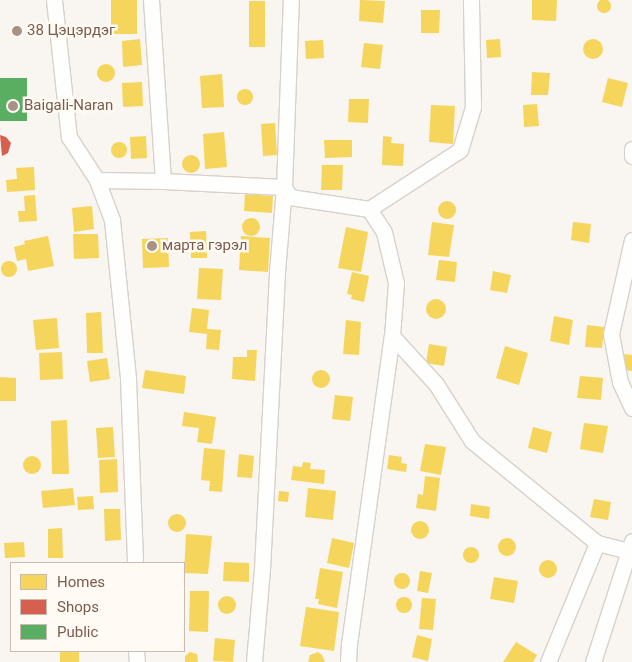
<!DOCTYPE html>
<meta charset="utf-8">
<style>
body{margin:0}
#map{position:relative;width:632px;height:662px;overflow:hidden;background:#f9f5f0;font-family:Roboto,sans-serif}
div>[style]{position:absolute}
.homes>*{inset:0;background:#f6d55c}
.round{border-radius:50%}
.shops>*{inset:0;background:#d6604d}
.public>*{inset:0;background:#5aae61}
.roads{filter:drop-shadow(1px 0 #d7d1cb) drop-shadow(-1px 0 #d7d1cb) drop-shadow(0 1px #d7d1cb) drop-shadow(0 -1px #d7d1cb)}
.street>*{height:15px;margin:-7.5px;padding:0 7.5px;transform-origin:7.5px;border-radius:7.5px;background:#fefefd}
.dots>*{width:14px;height:14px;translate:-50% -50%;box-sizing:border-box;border:2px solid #fffaf3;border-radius:50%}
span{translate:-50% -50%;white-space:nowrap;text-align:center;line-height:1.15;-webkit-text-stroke:5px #fffaf3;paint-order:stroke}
.poi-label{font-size:15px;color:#7a5c4d}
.left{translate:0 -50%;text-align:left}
.legend{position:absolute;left:10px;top:562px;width:175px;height:90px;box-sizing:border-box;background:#fffaf3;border:1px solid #cabbb1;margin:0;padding:6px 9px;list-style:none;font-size:15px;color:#7a5c4d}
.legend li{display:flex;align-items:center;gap:10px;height:25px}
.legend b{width:25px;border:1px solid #cabbb1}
</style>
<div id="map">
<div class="homes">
<i class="round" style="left:597px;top:-1px;width:14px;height:14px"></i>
<i style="clip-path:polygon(111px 0,137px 0,137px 34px,111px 34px)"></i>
<i style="clip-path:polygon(360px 0,385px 1px,383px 23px,359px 21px)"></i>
<i style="clip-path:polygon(532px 0,557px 0,556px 21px,532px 20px)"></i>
<i style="clip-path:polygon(249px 1px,265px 1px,265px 47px,249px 47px)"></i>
<i style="clip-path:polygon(421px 10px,440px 10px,439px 33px,421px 33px)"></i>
<i style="clip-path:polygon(140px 39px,142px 65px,123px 67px,122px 41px)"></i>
<i style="clip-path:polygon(500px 39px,501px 57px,487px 58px,486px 40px)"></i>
<i class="round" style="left:583px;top:39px;width:20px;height:20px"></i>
<i style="clip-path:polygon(323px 40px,324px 58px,306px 59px,305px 41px)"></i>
<i style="clip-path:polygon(364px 43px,383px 45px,380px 69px,361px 67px)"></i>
<i class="round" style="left:97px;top:64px;width:18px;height:18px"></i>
<i style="clip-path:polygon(532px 72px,550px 73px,548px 95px,531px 95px)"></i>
<i style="clip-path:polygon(222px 74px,224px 107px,202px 108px,200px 76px)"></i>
<i style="clip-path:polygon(608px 78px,628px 83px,622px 107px,602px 102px)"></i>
<i style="clip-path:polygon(142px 82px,143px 106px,123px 107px,122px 83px)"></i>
<i class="round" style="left:237px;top:89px;width:16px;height:16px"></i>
<i style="clip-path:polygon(349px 99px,369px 99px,368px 123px,348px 122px)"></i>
<i style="clip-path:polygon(537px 104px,539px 126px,524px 127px,523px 105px)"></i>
<i style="clip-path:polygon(431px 105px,455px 106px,453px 144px,429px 142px)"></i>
<i style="clip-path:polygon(275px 123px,277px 155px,263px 156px,261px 124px)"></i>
<i style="clip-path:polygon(224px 132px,227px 167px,205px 169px,203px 134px)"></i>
<i style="clip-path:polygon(146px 136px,147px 158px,131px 159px,130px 137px)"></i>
<i style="clip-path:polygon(383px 136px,392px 137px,391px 143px,404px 144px,403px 166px,382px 165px)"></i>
<i style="clip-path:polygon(324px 140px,352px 140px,352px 157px,325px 158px)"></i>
<i class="round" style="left:111px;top:142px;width:16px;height:16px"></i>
<i class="round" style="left:182px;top:155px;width:18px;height:18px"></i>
<i style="clip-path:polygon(322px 165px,343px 165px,342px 190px,321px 190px)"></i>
<i style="clip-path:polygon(34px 167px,35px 190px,7px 192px,6px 180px,17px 179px,16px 168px)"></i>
<i style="clip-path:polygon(245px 194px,273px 196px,272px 213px,244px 211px)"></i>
<i style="clip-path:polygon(35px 195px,37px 221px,19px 222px,18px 211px,25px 211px,24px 196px)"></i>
<i class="round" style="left:438px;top:201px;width:18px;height:18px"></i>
<i style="clip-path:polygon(92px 206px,94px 229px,74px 232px,72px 208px)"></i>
<i class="round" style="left:242px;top:218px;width:18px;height:18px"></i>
<i style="clip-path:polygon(432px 222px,454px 225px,449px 257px,428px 255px)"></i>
<i style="clip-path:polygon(573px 222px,591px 224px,589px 243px,571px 240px)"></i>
<i style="clip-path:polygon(346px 227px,368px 232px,361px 272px,338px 268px)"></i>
<i style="clip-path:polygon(206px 231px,207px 258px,191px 258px,190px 232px)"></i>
<i style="clip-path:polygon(73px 234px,98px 234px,99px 258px,74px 259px)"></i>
<i style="clip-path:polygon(48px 236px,54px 266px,28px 271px,26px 259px,17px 261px,14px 247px,25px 244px,24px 241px)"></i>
<i style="clip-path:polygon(241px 236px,270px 238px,268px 272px,239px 270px)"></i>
<i style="clip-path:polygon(168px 238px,169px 267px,143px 268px,142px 239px)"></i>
<i style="clip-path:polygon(439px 260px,457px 262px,455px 282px,436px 280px)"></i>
<i class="round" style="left:1px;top:261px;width:16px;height:16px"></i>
<i style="clip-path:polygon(199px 268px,223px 269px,221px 300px,197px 299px)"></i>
<i style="clip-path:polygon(493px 271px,511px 275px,507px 293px,490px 290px)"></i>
<i style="clip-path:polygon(352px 272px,369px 276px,364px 302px,351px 299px,352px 295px,347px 294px)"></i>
<i class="round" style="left:426px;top:299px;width:20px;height:20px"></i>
<i style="clip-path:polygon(192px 308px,209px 310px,207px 329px,221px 330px,219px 350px,206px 349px,207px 334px,189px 332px)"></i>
<i style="clip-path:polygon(101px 312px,103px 353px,87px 353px,86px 313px)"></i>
<i style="clip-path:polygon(554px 316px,573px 320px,569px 345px,550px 341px)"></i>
<i style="clip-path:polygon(57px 318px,59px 348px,36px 350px,33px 320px)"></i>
<i style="clip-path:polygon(346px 320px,361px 322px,359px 355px,343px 354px)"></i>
<i style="clip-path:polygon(587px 325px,604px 327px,602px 348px,585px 347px)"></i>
<i style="clip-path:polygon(429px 344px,447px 347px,444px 366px,426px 363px)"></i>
<i style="clip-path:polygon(505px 346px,528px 353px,519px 385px,496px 378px)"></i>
<i style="clip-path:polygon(247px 350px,257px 350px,255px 381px,232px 379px,233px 357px,247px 357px)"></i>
<i style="clip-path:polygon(62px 352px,63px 379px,40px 380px,39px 353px)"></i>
<i style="clip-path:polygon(623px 354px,632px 355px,632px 371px,621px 370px)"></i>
<i style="clip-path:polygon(107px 358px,110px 379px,90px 382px,87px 361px)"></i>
<i class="round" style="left:312px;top:370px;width:18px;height:18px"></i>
<i style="clip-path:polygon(145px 370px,186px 376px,184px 394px,142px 388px)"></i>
<i style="clip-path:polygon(580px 376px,603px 378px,601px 400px,577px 398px)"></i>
<i style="clip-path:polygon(0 377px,16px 378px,16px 401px,0 401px)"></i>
<i style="clip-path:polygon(335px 395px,353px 397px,350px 421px,332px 419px)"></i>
<i style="clip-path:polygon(184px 412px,216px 417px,212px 444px,197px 442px,199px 428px,182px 426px)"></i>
<i style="clip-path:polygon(67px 420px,69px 474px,52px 474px,51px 421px)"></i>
<i style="clip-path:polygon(584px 423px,608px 426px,603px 453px,580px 449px)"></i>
<i style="clip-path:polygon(113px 427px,115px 457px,98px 458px,96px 428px)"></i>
<i style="clip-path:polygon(533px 427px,552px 432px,547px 453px,528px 448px)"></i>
<i style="clip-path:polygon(425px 444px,446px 447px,441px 475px,420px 471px)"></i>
<i style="clip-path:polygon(204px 448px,225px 450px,222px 492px,209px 491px,210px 481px,201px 480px)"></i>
<i style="clip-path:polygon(239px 454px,254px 456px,252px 478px,237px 477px)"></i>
<i style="clip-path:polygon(389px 455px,402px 457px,401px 463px,407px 464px,406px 472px,387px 469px)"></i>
<i class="round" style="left:23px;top:456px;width:18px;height:18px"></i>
<i style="clip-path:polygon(117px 459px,118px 492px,100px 493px,99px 460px)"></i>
<i style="clip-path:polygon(303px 462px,311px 463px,310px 469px,325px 470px,324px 484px,291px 480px,293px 466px,302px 467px)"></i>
<i style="clip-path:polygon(425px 476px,440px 478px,436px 511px,416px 508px,418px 494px,423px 495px)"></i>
<i style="clip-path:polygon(73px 488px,75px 505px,43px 508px,41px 491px)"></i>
<i style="clip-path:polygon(308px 488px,336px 491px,333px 520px,305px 517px)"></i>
<i style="clip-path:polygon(279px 491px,289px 492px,288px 502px,278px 501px)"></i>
<i style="clip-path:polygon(93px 496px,94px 509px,78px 510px,77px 497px)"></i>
<i style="clip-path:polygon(594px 499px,611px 502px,608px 520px,590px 517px)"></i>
<i style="clip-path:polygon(471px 504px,490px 507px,489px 519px,470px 516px)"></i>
<i style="clip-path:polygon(104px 509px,120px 509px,121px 540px,105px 541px)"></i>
<i class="round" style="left:168px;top:514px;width:18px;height:18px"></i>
<i class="round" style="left:411px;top:521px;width:18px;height:18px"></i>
<i style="clip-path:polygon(62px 528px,63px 558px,48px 558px,48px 529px)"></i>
<i style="clip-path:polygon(186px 534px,212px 536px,208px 574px,184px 573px)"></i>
<i class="round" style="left:498px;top:538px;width:18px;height:18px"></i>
<i style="clip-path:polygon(332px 538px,354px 543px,349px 568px,327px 563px)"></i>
<i style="clip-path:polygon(24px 542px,25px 557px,5px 558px,4px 543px)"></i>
<i class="round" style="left:463px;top:547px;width:16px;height:16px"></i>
<i class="round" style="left:539px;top:560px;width:18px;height:18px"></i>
<i style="clip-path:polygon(224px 562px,249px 563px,249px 582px,223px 581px)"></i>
<i style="clip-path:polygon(320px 568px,343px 572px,337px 608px,318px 604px,319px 599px,315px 599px)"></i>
<i style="clip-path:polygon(420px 571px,432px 573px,428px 593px,417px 591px)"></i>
<i class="round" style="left:394px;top:573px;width:16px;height:16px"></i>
<i style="clip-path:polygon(494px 577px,518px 581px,514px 603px,490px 599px)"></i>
<i style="clip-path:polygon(190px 591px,209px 591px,208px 632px,189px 631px)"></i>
<i class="round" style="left:218px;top:596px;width:18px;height:18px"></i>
<i class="round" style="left:396px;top:597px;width:16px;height:16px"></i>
<i style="clip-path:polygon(422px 598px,436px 599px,433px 630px,419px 629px)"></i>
<i style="clip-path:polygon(306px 607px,339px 612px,334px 651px,300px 646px)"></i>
<i style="clip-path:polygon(417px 635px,432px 639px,428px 661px,412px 657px)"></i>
<i style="clip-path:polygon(215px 638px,235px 640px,233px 662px,213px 661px)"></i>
<i style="clip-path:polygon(516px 642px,537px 655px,533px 662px,503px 662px)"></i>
<i style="clip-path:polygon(60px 651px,79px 651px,79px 662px,60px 662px)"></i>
<i style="clip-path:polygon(190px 652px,197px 654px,198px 662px,185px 662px,185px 656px)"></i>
<i style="clip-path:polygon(318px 652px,322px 655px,325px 662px,308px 662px,310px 655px)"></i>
</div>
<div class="shops">
<i style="clip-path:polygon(0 135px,6px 137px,11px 143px,8px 153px,2px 156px)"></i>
</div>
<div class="public">
<i style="clip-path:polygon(0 78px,27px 78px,27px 121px,0 121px)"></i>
</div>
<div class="roads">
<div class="street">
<i style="left:54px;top:0;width:138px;rotate:83.8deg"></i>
<i style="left:69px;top:137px;width:51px;rotate:56.9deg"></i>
<i style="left:97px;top:180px;width:43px;rotate:69.4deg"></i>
<i style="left:112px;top:220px;width:159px;rotate:84.2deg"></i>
<i style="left:128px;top:378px;width:185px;rotate:87.8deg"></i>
<i style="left:151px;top:0;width:181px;rotate:86.2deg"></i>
<i style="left:632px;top:149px;width:7px;rotate:90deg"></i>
<i style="left:97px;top:180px;width:66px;rotate:0.9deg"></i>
<i style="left:163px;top:181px;width:121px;rotate:2.8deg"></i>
<i style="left:284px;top:187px;width:12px;rotate:59deg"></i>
<i style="left:290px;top:197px;width:80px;rotate:8.6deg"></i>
<i style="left:369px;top:209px;width:27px;rotate:57deg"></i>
<i style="left:384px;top:232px;width:52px;rotate:76.8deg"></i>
<i style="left:396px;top:283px;width:53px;rotate:94.3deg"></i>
<i style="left:392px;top:336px;width:65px;rotate:47.5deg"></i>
<i style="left:436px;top:384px;width:67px;rotate:57.7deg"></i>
<i style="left:472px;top:441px;width:161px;rotate:39.2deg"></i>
<i style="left:597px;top:543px;width:36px;rotate:14deg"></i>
<i style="left:369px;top:209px;width:108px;rotate:-33deg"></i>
<i style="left:460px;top:150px;width:45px;rotate:-73.2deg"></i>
<i style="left:473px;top:107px;width:107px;rotate:-91.1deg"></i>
<i style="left:632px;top:240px;width:96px;rotate:102.6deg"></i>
<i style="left:611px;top:334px;width:49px;rotate:79.4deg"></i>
<i style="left:620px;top:382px;width:29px;rotate:65deg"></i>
<i style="left:136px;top:651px;width:11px;rotate:85deg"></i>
<i style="left:254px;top:662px;width:93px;rotate:-85.1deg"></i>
<i style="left:262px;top:569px;width:297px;rotate:-87.1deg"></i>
<i style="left:277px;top:272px;width:85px;rotate:-85.3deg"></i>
<i style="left:284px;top:187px;width:187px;rotate:-87.9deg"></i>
<i style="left:348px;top:662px;width:18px;rotate:-87deg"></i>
<i style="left:349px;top:644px;width:311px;rotate:-82.1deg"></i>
<i style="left:548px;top:662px;width:129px;rotate:-67.6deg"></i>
<i style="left:593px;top:662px;width:127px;rotate:-72.1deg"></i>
</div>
</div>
<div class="dots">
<i style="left:17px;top:31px;background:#a69286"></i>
<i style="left:13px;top:106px;background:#a69286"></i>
<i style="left:152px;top:246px;background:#a69286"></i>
</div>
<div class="poi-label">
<span class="left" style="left:27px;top:31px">38 Цэцэрдэг</span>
<span class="left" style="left:24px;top:106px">Baigali-Naran</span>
<span class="left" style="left:162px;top:246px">марта гэрэл</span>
</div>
<ul class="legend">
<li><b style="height:14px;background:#f6d55c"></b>Homes</li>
<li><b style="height:14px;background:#d6604d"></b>Shops</li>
<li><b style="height:14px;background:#5aae61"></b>Public</li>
</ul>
</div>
